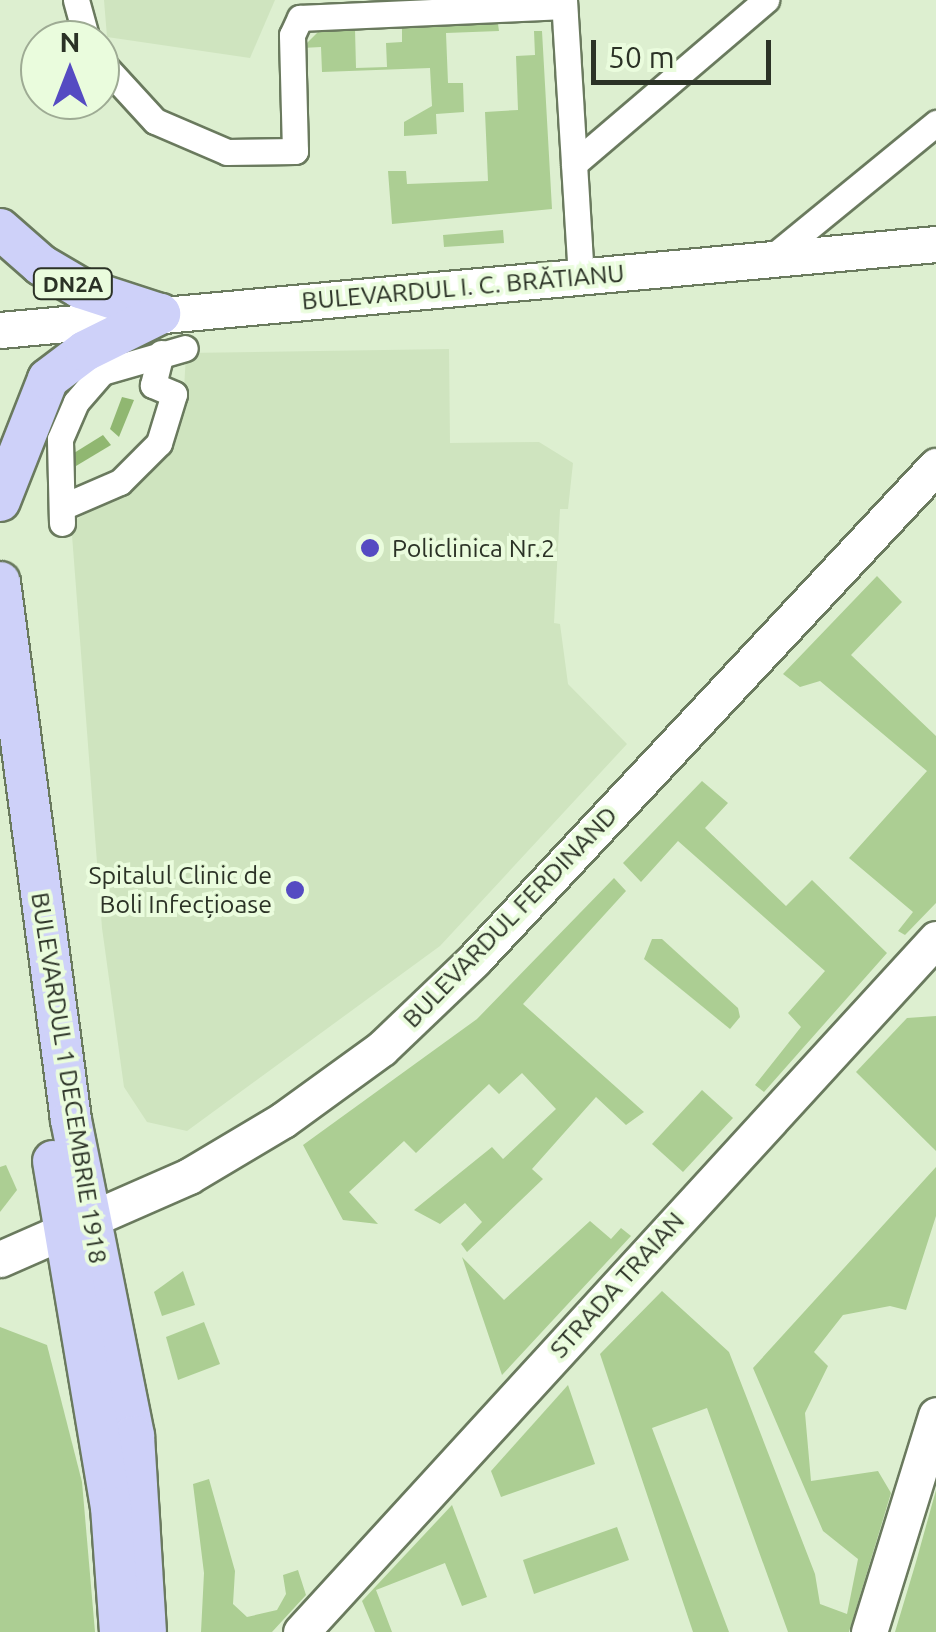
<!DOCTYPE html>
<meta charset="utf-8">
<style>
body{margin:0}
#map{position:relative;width:936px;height:1632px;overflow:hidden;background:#ddefd0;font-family:Ubuntu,sans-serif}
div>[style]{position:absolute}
.built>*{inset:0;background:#cfe4bf}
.green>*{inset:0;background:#acce93}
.water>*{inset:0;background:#90b771}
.roads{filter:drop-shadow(2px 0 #6a7a5e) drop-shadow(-2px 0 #6a7a5e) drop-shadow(0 2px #6a7a5e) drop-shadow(0 -2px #6a7a5e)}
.street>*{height:25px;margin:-12.5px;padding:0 12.5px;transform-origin:12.5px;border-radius:12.5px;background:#fff}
.secondary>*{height:35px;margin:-17.5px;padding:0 17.5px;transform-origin:17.5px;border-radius:17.5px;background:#fff}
.primary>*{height:40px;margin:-20px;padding:0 20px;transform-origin:20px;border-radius:20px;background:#ced1f9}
.dots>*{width:28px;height:28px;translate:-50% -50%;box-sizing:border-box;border:5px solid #eafcdd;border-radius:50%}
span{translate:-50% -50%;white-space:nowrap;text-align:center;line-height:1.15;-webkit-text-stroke:8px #eafcdd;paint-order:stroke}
.shield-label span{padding:2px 8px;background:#eafcdd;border:2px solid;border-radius:8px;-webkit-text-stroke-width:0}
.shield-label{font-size:22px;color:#2b3226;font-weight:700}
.street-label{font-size:25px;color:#2b3226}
.poi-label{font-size:25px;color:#2b3226}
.left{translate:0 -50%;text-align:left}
.right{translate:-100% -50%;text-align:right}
.north{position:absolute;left:20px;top:20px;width:100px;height:100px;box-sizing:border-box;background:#eafcdd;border:2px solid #9eab94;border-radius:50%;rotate:0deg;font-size:28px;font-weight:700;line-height:40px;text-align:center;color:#2b3226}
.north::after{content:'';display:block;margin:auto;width:35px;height:45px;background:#554bc2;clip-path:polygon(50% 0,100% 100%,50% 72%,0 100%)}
.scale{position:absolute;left:591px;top:40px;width:180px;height:45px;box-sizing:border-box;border:5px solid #2b3226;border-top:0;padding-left:12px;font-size:30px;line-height:35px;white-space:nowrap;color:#2b3226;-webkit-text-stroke:8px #eafcdd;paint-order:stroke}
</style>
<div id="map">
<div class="built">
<i style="clip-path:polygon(104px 0,275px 0,250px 58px,107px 37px)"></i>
<i style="clip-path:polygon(449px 349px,450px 443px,539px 442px,573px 463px,568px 509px,560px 509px,554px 623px,560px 624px,568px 684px,627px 744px,440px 946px,187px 1131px,147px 1122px,124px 1087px,102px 928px,71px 522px,126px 492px,161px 456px,184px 390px,186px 353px)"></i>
</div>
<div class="green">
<i style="clip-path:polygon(498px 24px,499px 31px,446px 33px,448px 83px,463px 83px,464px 112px,436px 114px,437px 134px,404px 136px,404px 122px,432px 106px,430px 68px,322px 72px,321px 47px,302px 48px,320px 30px,355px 29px,356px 68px,387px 67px,386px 43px,402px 42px,402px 26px)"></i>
<i style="clip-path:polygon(534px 31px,542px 31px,552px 209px,392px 224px,388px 171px,406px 171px,407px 184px,488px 181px,485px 112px,518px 110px,516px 56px,535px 55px)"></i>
<i style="clip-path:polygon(503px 230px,504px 243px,444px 247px,443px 235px)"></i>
<i style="clip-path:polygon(877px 576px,902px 602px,851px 655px,936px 736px,936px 903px,905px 935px,898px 931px,913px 912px,849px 858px,927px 771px,820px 681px,800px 687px,783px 674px)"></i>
<i style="clip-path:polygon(702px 781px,728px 803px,705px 828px,786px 906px,812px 880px,887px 953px,764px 1092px,755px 1085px,801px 1027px,788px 1013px,825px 971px,678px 841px,641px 882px,623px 863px)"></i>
<i style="clip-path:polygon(614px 878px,626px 891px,523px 1004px,644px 1112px,626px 1125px,596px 1097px,532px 1169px,543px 1179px,467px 1252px,461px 1244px,482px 1222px,465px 1203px,440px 1224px,414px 1210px,492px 1147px,503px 1159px,556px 1109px,522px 1073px,499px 1094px,489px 1084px,416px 1153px,404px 1141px,349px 1192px,378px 1224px,343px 1220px,303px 1145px,477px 1019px)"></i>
<i style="clip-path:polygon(652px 939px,662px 939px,738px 1008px,740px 1017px,730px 1029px,644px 959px)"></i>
<i style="clip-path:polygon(936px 1016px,936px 1151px,856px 1072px,907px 1018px)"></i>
<i style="clip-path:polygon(702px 1090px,733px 1118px,683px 1172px,652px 1144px)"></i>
<i style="clip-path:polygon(6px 1165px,17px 1190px,0 1212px,0 1167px)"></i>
<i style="clip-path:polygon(936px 1167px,936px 1216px,906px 1310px,890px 1306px,843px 1315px,814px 1352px,828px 1366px,805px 1413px,811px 1481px,878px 1471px,891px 1493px,849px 1632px,788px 1632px,707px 1408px,652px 1428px,729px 1632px,693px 1632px,600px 1354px,662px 1291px,729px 1352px,815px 1574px,820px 1604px,847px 1614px,858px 1559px,823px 1531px,753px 1368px)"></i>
<i style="clip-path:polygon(590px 1221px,611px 1239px,621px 1228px,631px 1236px,502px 1375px,462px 1257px,504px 1300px)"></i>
<i style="clip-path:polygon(183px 1271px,195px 1305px,162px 1316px,154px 1292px)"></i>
<i style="clip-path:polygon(204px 1322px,220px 1364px,178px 1380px,166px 1337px)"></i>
<i style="clip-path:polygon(0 1327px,47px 1345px,82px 1482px,95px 1632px,0 1632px)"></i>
<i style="clip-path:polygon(568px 1385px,595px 1464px,501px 1497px,491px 1471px)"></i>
<i style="clip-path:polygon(209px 1479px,235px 1571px,233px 1604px,247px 1617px,277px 1610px,286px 1594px,283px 1575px,298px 1570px,306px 1595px,272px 1632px,201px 1632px,204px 1573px,193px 1484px)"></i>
<i style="clip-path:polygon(936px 1490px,936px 1632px,895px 1632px,916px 1562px)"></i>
<i style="clip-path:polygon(452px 1505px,487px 1597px,462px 1606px,445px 1563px,376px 1590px,392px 1632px,375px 1632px,362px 1601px)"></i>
<i style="clip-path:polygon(617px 1527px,629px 1560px,534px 1594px,523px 1560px)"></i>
</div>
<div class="water">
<i style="clip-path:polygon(122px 397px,134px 400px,119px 437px,110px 429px)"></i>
<i style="clip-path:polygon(103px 435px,111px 445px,76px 466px,74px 453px)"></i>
</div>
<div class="roads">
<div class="street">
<i style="left:76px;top:0;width:41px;rotate:74.6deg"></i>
<i style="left:564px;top:0;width:277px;rotate:86.5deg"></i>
<i style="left:100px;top:61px;width:81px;rotate:47.5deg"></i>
<i style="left:155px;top:121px;width:78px;rotate:23.3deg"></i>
<i style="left:227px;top:152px;width:68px;rotate:-0.8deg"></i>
<i style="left:295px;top:151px;width:116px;rotate:-91.5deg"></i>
<i style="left:292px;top:35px;width:19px;rotate:-65deg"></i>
<i style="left:300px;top:18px;width:264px;rotate:-2.6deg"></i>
<i style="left:574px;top:164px;width:253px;rotate:-40.5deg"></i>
<i style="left:770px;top:259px;width:215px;rotate:-39.3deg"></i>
<i style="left:62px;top:507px;width:63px;rotate:-23.3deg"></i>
<i style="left:120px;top:482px;width:55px;rotate:-45deg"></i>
<i style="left:159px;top:443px;width:51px;rotate:-73deg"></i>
<i style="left:174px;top:394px;width:23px;rotate:-157deg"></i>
<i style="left:153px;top:385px;width:33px;rotate:-76deg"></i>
<i style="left:62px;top:523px;width:84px;rotate:-91.4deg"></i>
<i style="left:60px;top:439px;width:40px;rotate:-66.6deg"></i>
<i style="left:76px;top:402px;width:40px;rotate:-49deg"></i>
<i style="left:102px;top:372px;width:86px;rotate:-16.1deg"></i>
</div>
<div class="secondary">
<i style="left:0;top:330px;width:940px;rotate:-5.25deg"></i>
<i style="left:0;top:1259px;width:206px;rotate:-23.7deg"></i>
<i style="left:189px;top:1176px;width:109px;rotate:-30.8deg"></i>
<i style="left:283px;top:1120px;width:122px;rotate:-36deg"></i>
<i style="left:382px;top:1048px;width:126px;rotate:-43.7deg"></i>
<i style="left:473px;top:961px;width:678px;rotate:-46.91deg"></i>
<i style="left:301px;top:1632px;width:940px;rotate:-47.5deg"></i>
<i style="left:869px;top:1632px;width:227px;rotate:-72.8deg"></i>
</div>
<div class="primary">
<i style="left:0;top:229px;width:55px;rotate:41.3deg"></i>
<i style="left:41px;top:265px;width:45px;rotate:30.5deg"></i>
<i style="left:80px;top:288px;width:84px;rotate:18deg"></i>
<i style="left:0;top:501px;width:131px;rotate:-68.5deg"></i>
<i style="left:48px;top:379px;width:46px;rotate:-37.1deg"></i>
<i style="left:85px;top:351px;width:84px;rotate:-26.3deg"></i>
<i style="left:0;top:582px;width:543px;rotate:82.48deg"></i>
<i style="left:71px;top:1120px;width:322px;rotate:78.7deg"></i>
<i style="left:134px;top:1436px;width:196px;rotate:86.5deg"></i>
<i style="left:53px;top:1161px;width:351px;rotate:80.5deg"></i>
<i style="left:111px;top:1507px;width:125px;rotate:85.9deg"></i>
</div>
</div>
<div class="dots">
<i style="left:370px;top:548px;background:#554bc2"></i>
<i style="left:295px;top:890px;background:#554bc2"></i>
</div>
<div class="shield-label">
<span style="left:73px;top:284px">DN2A</span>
</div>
<div class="street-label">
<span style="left:463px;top:287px;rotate:-5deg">BULEVARDUL I. C. BRĂTIANU</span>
<span style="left:510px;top:917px;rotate:-46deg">BULEVARDUL FERDINAND</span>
<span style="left:69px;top:1078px;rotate:81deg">BULEVARDUL 1 DECEMBRIE 1918</span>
<span style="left:617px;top:1285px;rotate:-48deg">STRADA TRAIAN</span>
</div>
<div class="poi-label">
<span class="left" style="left:392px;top:548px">Policlinica Nr.2</span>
<span class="right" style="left:272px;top:890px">Spitalul Clinic de<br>Boli Infecțioase</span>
</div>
<div class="north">N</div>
<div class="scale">50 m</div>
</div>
